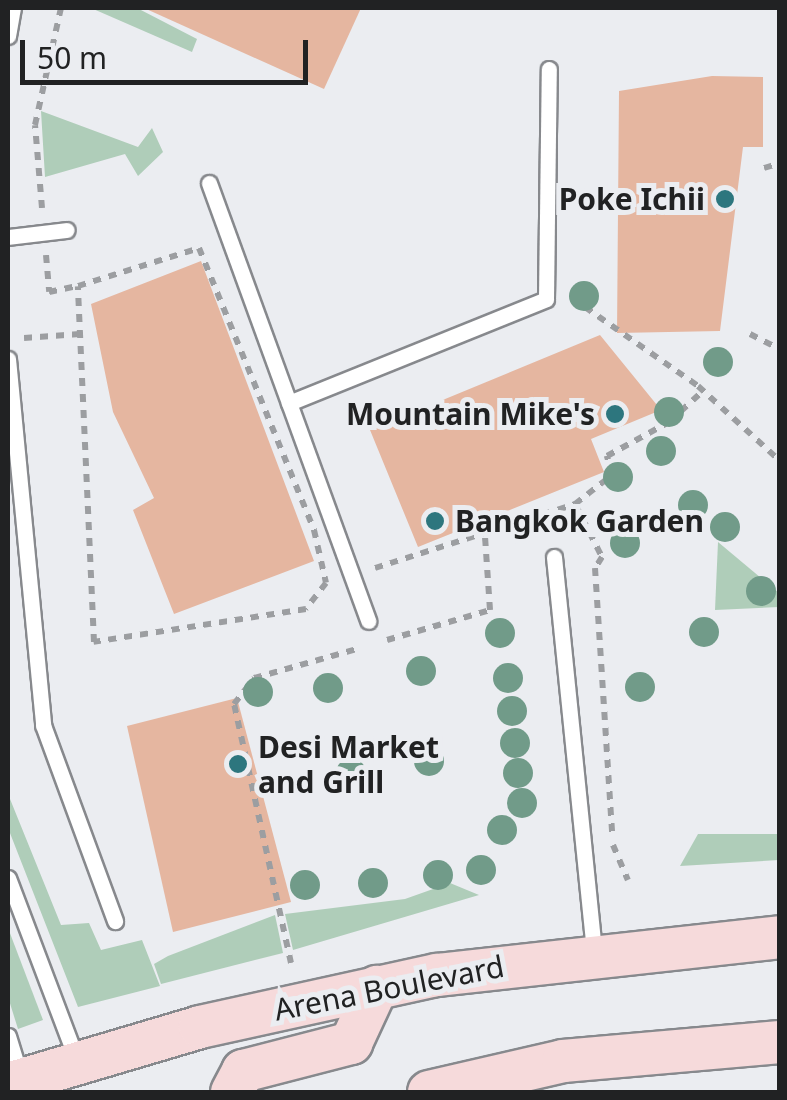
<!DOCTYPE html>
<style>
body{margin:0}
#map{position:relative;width:787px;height:1100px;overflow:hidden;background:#ebedf1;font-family:"Noto Sans",sans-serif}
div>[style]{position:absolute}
.green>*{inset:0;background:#afcdb9}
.building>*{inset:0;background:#e5b6a0}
.path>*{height:6px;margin-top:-3px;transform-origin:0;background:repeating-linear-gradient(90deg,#9c9ea1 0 8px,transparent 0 16px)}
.roads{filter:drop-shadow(2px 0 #87898d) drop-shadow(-2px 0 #87898d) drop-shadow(0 2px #87898d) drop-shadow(0 -2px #87898d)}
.lane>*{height:15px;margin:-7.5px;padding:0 7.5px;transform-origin:7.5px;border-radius:7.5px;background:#fff}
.secondary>*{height:42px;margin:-21px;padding:0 21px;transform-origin:21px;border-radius:21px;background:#f6dadb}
.trees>*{width:30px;height:30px;margin:-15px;border-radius:50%;background:#719b89}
.dots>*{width:28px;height:28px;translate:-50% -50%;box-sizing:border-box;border:5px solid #ebedf1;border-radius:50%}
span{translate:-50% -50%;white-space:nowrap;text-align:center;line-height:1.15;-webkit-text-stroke:10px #ebedf1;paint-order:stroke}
.poi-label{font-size:30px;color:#212223;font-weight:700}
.right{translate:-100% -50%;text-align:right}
.left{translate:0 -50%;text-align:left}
.street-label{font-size:30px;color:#212223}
.frame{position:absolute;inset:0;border:10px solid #212223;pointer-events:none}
.scale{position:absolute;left:20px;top:40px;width:288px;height:45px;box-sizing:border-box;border:5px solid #212223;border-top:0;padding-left:12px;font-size:30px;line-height:35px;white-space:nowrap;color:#212223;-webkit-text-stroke:8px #ebedf1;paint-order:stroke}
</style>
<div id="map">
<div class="green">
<i style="clip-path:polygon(91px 8px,137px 8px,197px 39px,192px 52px)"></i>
<i style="clip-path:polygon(41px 111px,138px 147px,152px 128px,163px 152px,138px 176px,125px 154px,45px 177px)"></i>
<i style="clip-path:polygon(718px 542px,779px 593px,779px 607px,715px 610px)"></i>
<i style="clip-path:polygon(8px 794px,61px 925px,89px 923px,101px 950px,142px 940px,160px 986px,78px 1007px,8px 828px)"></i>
<i style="clip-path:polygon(698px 834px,779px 834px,779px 860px,680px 866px)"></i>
<i style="clip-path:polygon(450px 883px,479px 895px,293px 950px,285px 914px,405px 899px)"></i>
<i style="clip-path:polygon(275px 915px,283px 953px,161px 984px,154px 964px,168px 956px)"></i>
<i style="clip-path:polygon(8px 928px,43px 1020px,18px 1029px,8px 997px)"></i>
</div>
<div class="building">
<i style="clip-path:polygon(144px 8px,361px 8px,324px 89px)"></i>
<i style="clip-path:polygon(712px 76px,763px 77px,763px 147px,743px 147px,720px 331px,617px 333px,619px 91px)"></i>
<i style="clip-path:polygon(201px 261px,314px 561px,174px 614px,133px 510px,154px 498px,113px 412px,91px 304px)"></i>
<i style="clip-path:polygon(600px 335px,661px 410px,591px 439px,604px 472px,418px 547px,370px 430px)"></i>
<i style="clip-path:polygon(237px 698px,291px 902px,173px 932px,127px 726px)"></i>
</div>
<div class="path">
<i style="left:764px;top:168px;width:17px;rotate:-17deg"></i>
<i style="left:42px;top:208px;width:83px;rotate:-94.8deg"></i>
<i style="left:35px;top:125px;width:120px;rotate:-77.5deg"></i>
<i style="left:199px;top:248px;width:305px;rotate:67.8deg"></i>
<i style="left:314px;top:530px;width:54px;rotate:77.2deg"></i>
<i style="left:326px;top:583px;width:33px;rotate:128deg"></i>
<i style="left:306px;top:609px;width:215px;rotate:171.2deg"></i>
<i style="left:94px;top:642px;width:356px;rotate:-92.6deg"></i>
<i style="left:78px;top:286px;width:127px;rotate:-17.4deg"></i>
<i style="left:46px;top:255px;width:37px;rotate:85deg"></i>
<i style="left:49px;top:292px;width:30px;rotate:-12deg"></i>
<i style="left:572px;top:298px;width:154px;rotate:34.9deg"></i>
<i style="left:698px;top:386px;width:111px;rotate:42.4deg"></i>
<i style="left:750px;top:334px;width:34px;rotate:27deg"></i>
<i style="left:24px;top:338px;width:56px;rotate:-4.1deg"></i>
<i style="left:575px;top:504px;width:59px;rotate:63deg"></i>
<i style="left:602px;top:557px;width:13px;rotate:122deg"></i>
<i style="left:595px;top:568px;width:266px;rotate:86.3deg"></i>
<i style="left:375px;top:568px;width:210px;rotate:-17.7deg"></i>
<i style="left:575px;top:504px;width:47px;rotate:-38.1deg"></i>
<i style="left:612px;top:475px;width:20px;rotate:-105deg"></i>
<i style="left:607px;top:456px;width:71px;rotate:-28.7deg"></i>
<i style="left:669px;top:422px;width:47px;rotate:-42.4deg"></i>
<i style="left:387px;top:640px;width:107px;rotate:-16.2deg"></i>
<i style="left:490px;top:610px;width:74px;rotate:-93.9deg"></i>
<i style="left:613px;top:845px;width:38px;rotate:67deg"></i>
<i style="left:291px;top:963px;width:265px;rotate:-102.4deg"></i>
<i style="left:234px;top:704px;width:33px;rotate:-52deg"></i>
<i style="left:254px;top:678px;width:110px;rotate:-15.8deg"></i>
</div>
<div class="roads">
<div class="lane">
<i style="left:8px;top:36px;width:28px;rotate:-80deg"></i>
<i style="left:209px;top:183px;width:466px;rotate:70deg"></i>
<i style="left:8px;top:237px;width:59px;rotate:-6.8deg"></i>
<i style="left:8px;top:359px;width:368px;rotate:84.5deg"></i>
<i style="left:43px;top:725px;width:209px;rotate:69.8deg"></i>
<i style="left:289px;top:403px;width:277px;rotate:-22deg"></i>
<i style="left:546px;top:299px;width:230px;rotate:-89.3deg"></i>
<i style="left:554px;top:557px;width:399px;rotate:84.2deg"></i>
<i style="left:8px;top:878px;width:196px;rotate:69.3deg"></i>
<i style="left:8px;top:1036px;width:41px;rotate:72.9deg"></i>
</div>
<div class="secondary">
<i style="left:8px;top:1084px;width:200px;rotate:-16.5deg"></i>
<i style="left:200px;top:1027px;width:243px;rotate:-12.4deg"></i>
<i style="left:437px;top:975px;width:345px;rotate:-6.3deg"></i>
<i style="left:232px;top:1092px;width:24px;rotate:-62deg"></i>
<i style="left:243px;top:1071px;width:112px;rotate:-14.5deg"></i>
<i style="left:351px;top:1043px;width:62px;rotate:-65.1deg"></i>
<i style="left:429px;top:1092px;width:138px;rotate:-13deg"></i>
<i style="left:563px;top:1061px;width:218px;rotate:-5deg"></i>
</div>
</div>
<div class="trees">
<i style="left:584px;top:296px"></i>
<i style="left:718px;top:362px"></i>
<i style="left:669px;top:412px"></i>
<i style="left:661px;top:451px"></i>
<i style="left:618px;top:477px"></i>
<i style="left:693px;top:505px"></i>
<i style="left:725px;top:527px"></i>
<i style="left:625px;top:543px"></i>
<i style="left:761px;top:591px"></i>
<i style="left:704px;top:632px"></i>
<i style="left:500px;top:633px"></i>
<i style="left:421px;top:671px"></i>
<i style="left:508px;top:678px"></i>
<i style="left:640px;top:687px"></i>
<i style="left:328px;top:688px"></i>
<i style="left:258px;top:692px"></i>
<i style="left:512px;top:711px"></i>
<i style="left:515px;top:743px"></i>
<i style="left:429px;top:761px"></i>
<i style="left:351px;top:773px"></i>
<i style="left:518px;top:773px"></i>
<i style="left:522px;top:803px"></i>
<i style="left:502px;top:830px"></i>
<i style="left:481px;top:870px"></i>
<i style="left:438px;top:875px"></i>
<i style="left:373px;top:883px"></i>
<i style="left:305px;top:885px"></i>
</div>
<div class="dots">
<i style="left:725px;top:199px;background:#2d767e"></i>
<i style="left:615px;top:414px;background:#2d767e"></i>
<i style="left:435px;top:521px;background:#2d767e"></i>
<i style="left:238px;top:764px;background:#2d767e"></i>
</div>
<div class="poi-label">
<span class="right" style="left:705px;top:199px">Poke Ichii</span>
<span class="right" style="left:595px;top:414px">Mountain Mike's</span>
<span class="left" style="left:455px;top:521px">Bangkok Garden</span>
<span class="left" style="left:258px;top:764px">Desi Market<br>and Grill</span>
</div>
<div class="street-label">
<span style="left:389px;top:988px;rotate:-11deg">Arena Boulevard</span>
</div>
<div class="frame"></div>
<div class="scale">50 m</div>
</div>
